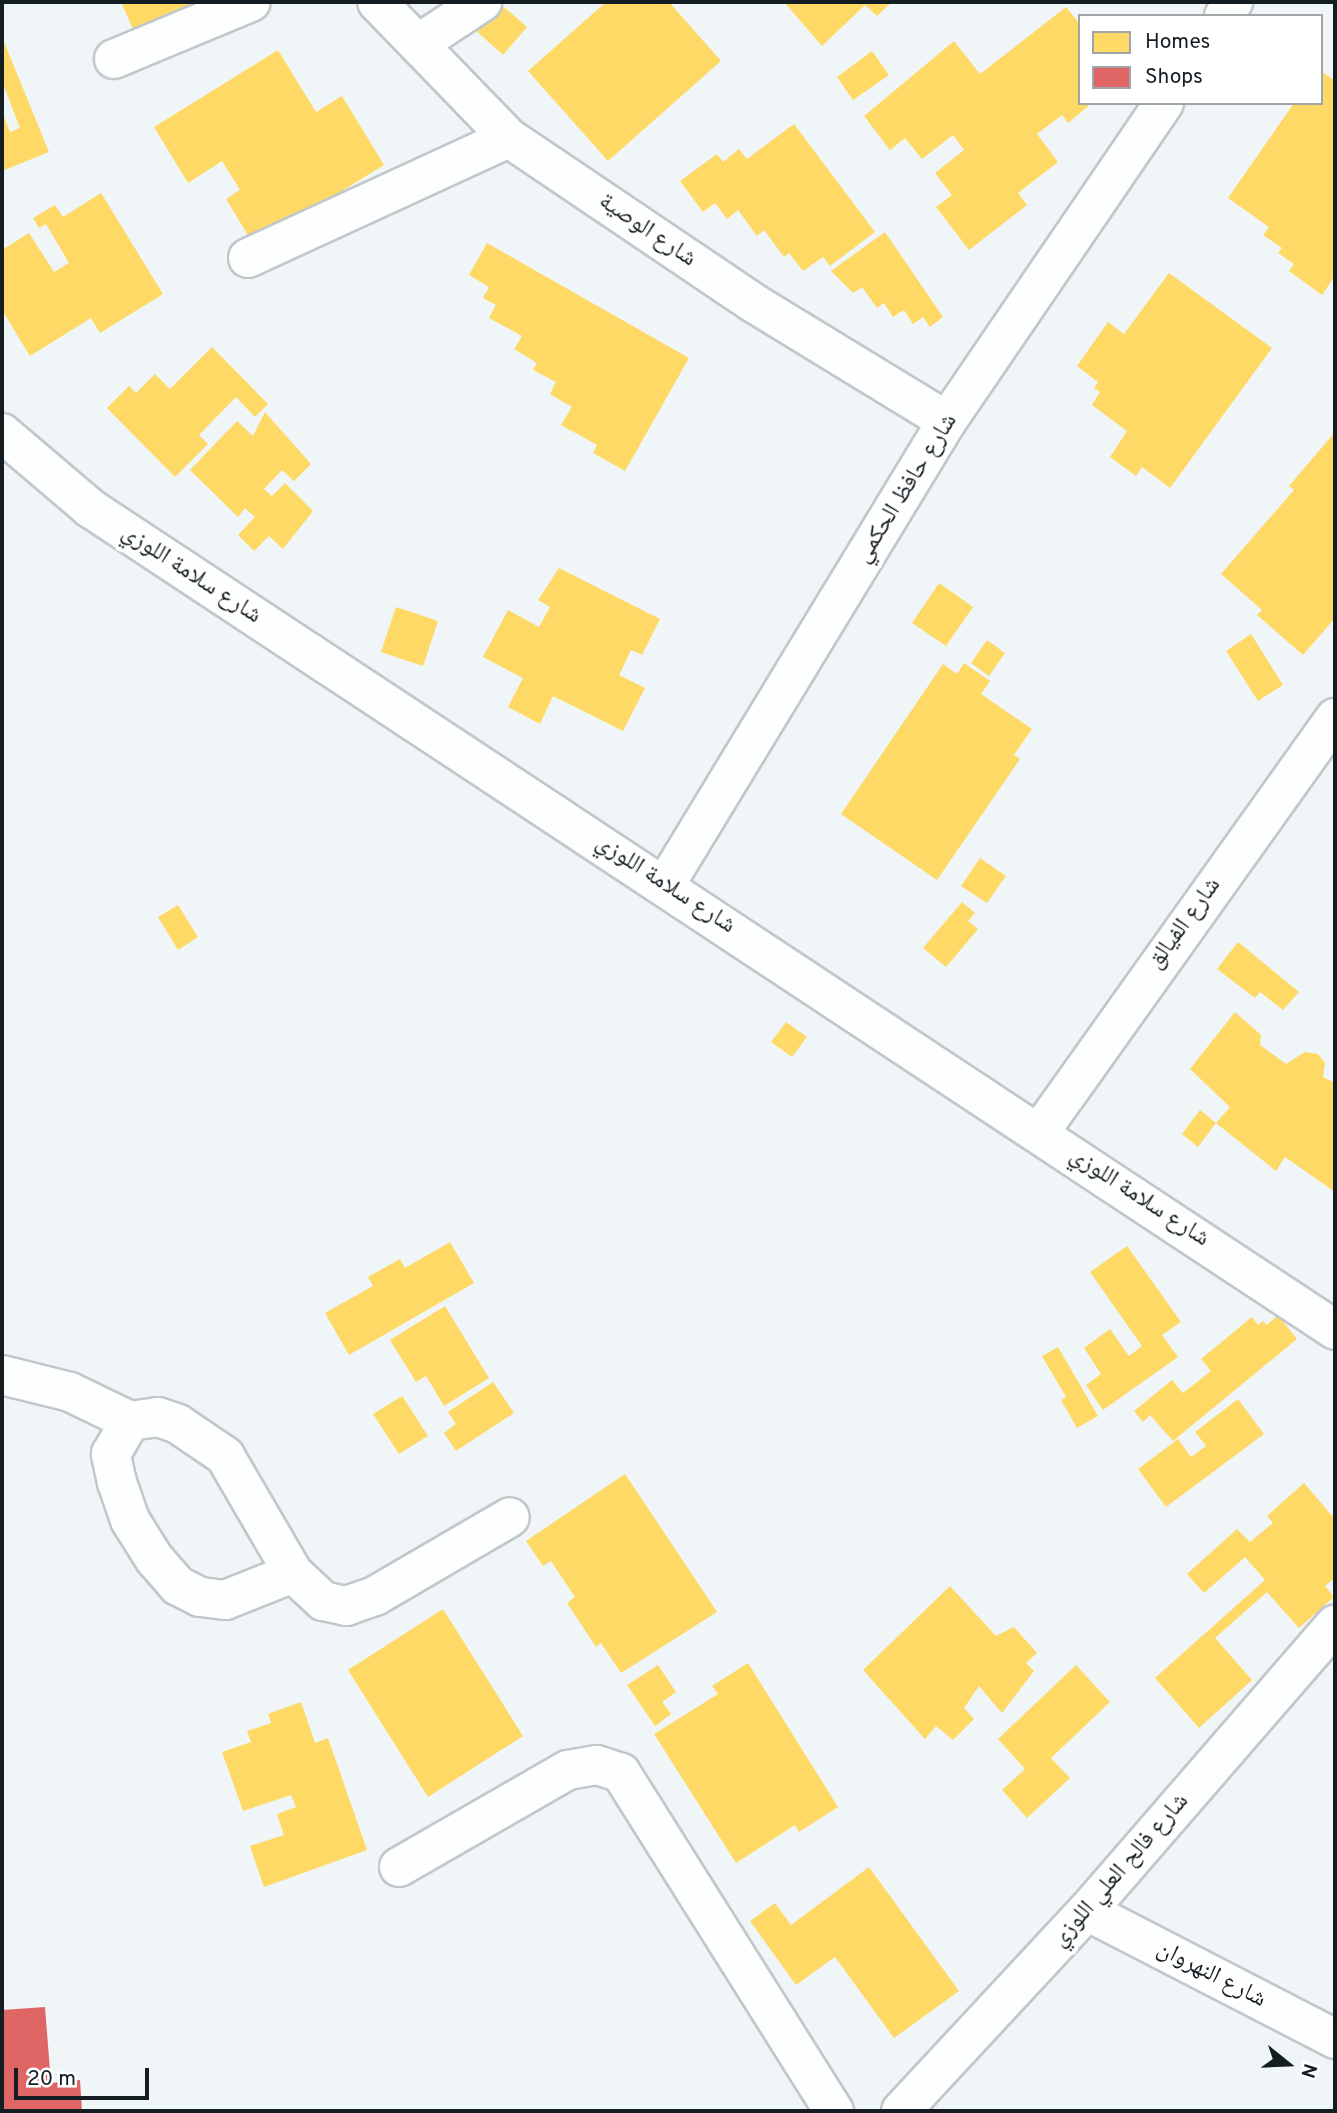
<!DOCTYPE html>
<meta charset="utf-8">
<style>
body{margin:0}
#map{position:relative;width:1337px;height:2113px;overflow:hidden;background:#f0f6f8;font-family:Overpass,"Noto Naskh Arabic",sans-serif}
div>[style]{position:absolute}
.homes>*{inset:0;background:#ffd966}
.shops>*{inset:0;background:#e06666}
.roads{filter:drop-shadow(2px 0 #c1c8cb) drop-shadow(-2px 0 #c1c8cb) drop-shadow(0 2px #c1c8cb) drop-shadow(0 -2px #c1c8cb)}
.minor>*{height:38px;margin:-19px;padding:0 19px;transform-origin:19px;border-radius:19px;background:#fdfefe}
span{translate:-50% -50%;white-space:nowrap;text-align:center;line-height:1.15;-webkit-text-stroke:7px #fff;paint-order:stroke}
.street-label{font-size:24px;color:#141e22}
.frame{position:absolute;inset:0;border:4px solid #141e22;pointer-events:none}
.legend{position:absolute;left:1078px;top:14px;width:245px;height:91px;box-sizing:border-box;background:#fff;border:2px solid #a1a5a7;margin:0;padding:9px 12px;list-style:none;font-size:21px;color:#141e22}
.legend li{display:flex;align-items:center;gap:14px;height:35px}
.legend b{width:35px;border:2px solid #a1a5a7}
.north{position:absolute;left:1253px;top:2029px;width:70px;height:70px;-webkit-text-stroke:5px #fff;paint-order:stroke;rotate:108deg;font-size:19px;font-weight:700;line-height:28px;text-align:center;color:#141e22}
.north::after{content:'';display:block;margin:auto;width:24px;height:32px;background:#141e22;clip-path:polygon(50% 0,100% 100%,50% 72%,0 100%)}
.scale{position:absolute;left:14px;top:2068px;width:135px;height:32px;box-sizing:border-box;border:4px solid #141e22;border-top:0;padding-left:9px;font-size:21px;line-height:24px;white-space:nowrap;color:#141e22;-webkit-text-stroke:5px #fff;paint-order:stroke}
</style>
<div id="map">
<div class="homes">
<i style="clip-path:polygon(121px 2px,229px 2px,139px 43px)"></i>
<i style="clip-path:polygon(498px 2px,527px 27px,503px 55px,474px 29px)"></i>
<i style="clip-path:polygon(606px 2px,669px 2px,721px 61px,608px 161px,528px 71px)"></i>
<i style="clip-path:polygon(784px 2px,892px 2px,877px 16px,865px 5px,822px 46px)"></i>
<i style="clip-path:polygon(1066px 7px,1080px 24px,1080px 103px,1092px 103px,1068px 123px,1062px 115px,1037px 134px,1058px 162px,1018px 193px,1027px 205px,969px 250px,936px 207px,952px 195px,935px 173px,964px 150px,953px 135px,922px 159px,905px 138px,890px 150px,864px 116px,954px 41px,980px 74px)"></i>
<i style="clip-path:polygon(2px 37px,49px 152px,2px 171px,2px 112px,10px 132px,20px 128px,2px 81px)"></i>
<i style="clip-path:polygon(278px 50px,316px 112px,342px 96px,384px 165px,254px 245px,226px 199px,240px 190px,222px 161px,188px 183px,154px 127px)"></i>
<i style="clip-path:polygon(872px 51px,889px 75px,853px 100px,837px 77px)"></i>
<i style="clip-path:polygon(1321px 71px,1335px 81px,1335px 276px,1322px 295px,1289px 271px,1294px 264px,1278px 253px,1282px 248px,1263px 235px,1269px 227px,1228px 198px,1294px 103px,1321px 103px)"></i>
<i style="clip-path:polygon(794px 124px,875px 232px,830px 266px,823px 257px,803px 271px,789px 253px,784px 257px,764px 230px,757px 236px,738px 210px,727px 219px,715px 203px,703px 212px,680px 181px,717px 154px,723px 162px,739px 149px,747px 159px)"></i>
<i style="clip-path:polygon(101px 193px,163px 294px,100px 333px,91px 318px,30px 356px,2px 310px,2px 250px,29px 233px,54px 272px,69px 263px,46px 224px,39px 228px,33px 218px,55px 205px,63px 217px)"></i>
<i style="clip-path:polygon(885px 232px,943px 317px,930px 327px,923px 317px,913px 324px,904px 310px,893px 317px,884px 303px,877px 308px,862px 287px,853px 293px,831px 271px)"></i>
<i style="clip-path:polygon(487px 243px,689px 358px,625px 471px,593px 453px,597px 445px,561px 425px,572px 407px,550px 394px,556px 382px,533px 370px,537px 363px,514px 349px,522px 336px,489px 318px,496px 305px,483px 298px,489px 287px,469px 275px)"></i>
<i style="clip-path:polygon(1169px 273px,1272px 348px,1170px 488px,1142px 467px,1136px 476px,1110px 457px,1127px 431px,1092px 405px,1100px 392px,1094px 388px,1098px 382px,1077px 366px,1108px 322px,1124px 334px)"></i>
<i style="clip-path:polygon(212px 347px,268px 404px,255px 417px,236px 397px,199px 435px,208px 444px,175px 477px,107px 408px,129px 386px,136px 393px,155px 374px,170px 389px)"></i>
<i style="clip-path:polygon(265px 412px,311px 464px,294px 481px,282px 470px,264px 489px,272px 496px,285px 483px,313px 511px,283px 549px,269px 536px,254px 551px,238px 535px,255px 517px,245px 508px,238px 517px,190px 470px,237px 421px,253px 436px)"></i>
<i style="clip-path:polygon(1335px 432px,1335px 618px,1303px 655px,1257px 615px,1262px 610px,1221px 574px,1294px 490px,1289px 486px)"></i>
<i style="clip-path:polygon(559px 568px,660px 619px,642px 655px,631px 650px,619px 675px,645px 688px,623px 731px,553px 696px,540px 724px,508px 707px,523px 678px,483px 657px,508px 610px,539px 627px,550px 607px,538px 600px)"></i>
<i style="clip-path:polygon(939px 583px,973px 607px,946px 646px,912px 623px)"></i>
<i style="clip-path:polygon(396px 607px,438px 621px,423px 666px,381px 652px)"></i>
<i style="clip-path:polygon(1251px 634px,1283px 685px,1258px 701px,1226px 651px)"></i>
<i style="clip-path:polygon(987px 640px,1005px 653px,989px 676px,971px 663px)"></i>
<i style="clip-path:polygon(964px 663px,990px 681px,981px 694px,1032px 729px,1014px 755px,1020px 759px,937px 880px,841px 814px,943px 664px,957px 674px)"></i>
<i style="clip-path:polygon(980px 858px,1006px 876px,987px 903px,961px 886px)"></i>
<i style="clip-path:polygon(962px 902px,975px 913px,968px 921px,978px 929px,946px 967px,923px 948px)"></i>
<i style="clip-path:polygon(178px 905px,198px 937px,178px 950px,158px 917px)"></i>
<i style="clip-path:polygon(1238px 942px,1299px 992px,1283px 1010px,1260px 992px,1255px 998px,1217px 969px)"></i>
<i style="clip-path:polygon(1235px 1012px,1261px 1035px,1260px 1045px,1286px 1064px,1305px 1052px,1318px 1054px,1325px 1063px,1323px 1077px,1335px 1083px,1335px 1192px,1285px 1157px,1276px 1171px,1216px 1123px,1198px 1147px,1182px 1134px,1200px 1110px,1216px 1123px,1230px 1107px,1190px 1069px)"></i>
<i style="clip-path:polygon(786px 1022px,807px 1037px,792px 1057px,771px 1042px)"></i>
<i style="clip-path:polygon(450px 1242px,474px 1283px,349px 1355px,325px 1313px,373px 1286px,368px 1277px,400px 1259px,405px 1268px)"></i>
<i style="clip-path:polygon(1127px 1246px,1181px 1322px,1162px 1335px,1178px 1357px,1103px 1410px,1086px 1385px,1101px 1374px,1084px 1348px,1110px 1329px,1129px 1356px,1142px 1346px,1090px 1272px)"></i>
<i style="clip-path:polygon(445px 1306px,489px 1378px,444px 1406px,426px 1376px,416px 1382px,390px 1340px)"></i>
<i style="clip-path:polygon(1278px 1315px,1297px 1339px,1173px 1441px,1150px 1415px,1143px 1422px,1134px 1411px,1172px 1380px,1183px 1393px,1211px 1371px,1201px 1359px,1252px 1317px,1258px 1325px,1263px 1321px,1267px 1325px)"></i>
<i style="clip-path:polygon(1058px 1347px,1098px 1416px,1077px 1428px,1061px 1400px,1066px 1397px,1042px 1356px)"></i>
<i style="clip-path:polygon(493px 1382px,514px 1413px,456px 1451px,444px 1433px,456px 1424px,448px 1412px)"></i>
<i style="clip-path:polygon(402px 1396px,428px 1436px,399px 1454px,373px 1414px)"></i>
<i style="clip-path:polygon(1238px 1399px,1264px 1434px,1166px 1507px,1138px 1469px,1178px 1439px,1191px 1457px,1206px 1446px,1195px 1432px)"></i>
<i style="clip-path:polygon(625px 1474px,717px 1612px,621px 1673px,601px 1643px,596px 1647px,567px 1603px,575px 1597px,551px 1561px,543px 1566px,526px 1541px)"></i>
<i style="clip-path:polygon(1304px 1483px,1335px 1519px,1335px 1578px,1325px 1586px,1334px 1597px,1299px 1628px,1267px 1592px,1215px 1638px,1252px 1680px,1199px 1728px,1155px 1678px,1265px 1580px,1245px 1557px,1204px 1593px,1187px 1574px,1237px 1529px,1250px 1542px,1273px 1523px,1267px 1516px)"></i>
<i style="clip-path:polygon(950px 1586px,996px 1636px,1014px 1627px,1037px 1653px,1026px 1663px,1034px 1671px,1002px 1713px,979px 1686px,964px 1708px,974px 1719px,953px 1740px,936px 1726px,925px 1739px,863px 1670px)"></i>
<i style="clip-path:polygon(443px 1609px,523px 1736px,428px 1797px,348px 1670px)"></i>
<i style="clip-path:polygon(748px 1663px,838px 1807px,799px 1832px,795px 1825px,736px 1863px,654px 1734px,718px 1694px,712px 1686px)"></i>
<i style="clip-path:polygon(658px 1665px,676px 1692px,662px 1702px,671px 1714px,655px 1726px,627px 1685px)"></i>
<i style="clip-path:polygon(1076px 1665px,1110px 1702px,1051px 1758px,1070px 1778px,1027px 1818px,1002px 1790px,1025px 1769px,998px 1739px)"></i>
<i style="clip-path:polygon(301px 1702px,315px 1743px,328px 1738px,367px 1850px,264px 1887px,250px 1846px,284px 1835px,277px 1814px,296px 1807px,291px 1795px,243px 1811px,222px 1752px,251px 1742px,247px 1731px,271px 1723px,268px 1714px)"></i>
<i style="clip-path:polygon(869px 1867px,959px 1991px,894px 2038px,835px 1957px,796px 1985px,750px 1921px,775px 1903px,791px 1925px)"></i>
</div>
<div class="shops">
<i style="clip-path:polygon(45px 2007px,51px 2083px,80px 2080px,82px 2111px,2px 2111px,2px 2010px)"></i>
</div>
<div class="roads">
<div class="minor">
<i style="left:377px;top:2px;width:190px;rotate:45.9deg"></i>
<i style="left:509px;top:138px;width:293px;rotate:34deg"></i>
<i style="left:752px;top:302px;width:228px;rotate:31.4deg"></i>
<i style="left:1224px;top:16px;width:17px;rotate:-57deg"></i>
<i style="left:418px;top:44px;width:77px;rotate:-33.3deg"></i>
<i style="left:114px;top:59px;width:148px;rotate:-22.6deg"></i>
<i style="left:248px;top:258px;width:287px;rotate:-24.7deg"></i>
<i style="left:2px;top:433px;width:116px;rotate:40.4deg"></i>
<i style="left:90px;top:508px;width:1492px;rotate:33.43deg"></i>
<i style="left:665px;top:885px;width:543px;rotate:-58.71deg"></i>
<i style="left:947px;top:421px;width:385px;rotate:-55.7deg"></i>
<i style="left:1039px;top:1133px;width:510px;rotate:-54.5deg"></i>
<i style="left:2px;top:1375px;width:70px;rotate:14deg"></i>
<i style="left:70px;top:1392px;width:67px;rotate:25.8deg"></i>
<i style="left:293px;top:1573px;width:73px;rotate:158.3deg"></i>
<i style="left:225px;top:1600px;width:25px;rotate:-173deg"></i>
<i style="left:200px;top:1597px;width:25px;rotate:-153deg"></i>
<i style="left:178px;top:1586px;width:35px;rotate:-131deg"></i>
<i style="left:155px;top:1560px;width:47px;rotate:-122deg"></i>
<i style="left:130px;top:1520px;width:39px;rotate:-109deg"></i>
<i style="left:117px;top:1483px;width:30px;rotate:-102deg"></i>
<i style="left:111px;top:1454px;width:38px;rotate:-60deg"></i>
<i style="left:130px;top:1421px;width:28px;rotate:-8deg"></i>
<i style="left:158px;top:1417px;width:21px;rotate:19deg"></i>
<i style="left:178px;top:1424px;width:57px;rotate:34.2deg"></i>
<i style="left:225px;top:1456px;width:135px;rotate:59.8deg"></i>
<i style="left:293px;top:1573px;width:41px;rotate:43deg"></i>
<i style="left:323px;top:1601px;width:24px;rotate:12deg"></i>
<i style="left:346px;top:1606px;width:31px;rotate:-19deg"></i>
<i style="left:375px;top:1596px;width:156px;rotate:-30.3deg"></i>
<i style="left:399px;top:1867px;width:195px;rotate:-29.9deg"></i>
<i style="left:568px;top:1770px;width:29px;rotate:-10deg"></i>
<i style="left:597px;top:1765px;width:25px;rotate:18deg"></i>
<i style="left:621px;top:1773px;width:400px;rotate:57.8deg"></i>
<i style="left:1087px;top:1911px;width:279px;rotate:27.3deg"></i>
<i style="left:901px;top:2111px;width:273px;rotate:-47.1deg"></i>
<i style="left:1087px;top:1911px;width:379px;rotate:-49.1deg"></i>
</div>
</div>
<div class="street-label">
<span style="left:647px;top:231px;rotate:34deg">شارع الوصية</span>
<span style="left:907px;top:489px;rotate:-58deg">شارع حافظ الحكمي</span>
<span style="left:191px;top:575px;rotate:33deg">شارع سلامة اللوزي</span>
<span style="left:665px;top:885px;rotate:33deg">شارع سلامة اللوزي</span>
<span style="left:1185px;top:924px;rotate:-54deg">شارع الفيالق</span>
<span style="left:1139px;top:1198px;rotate:33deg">شارع سلامة اللوزي</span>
<span style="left:1121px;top:1871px;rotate:-49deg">شارع فالح العلي اللوزي</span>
<span style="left:1211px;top:1975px;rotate:27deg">شارع النهروان</span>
</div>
<div class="frame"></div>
<ul class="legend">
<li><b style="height:19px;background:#ffd966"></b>Homes</li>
<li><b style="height:19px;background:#e06666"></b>Shops</li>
</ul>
<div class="north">N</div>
<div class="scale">20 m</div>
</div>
